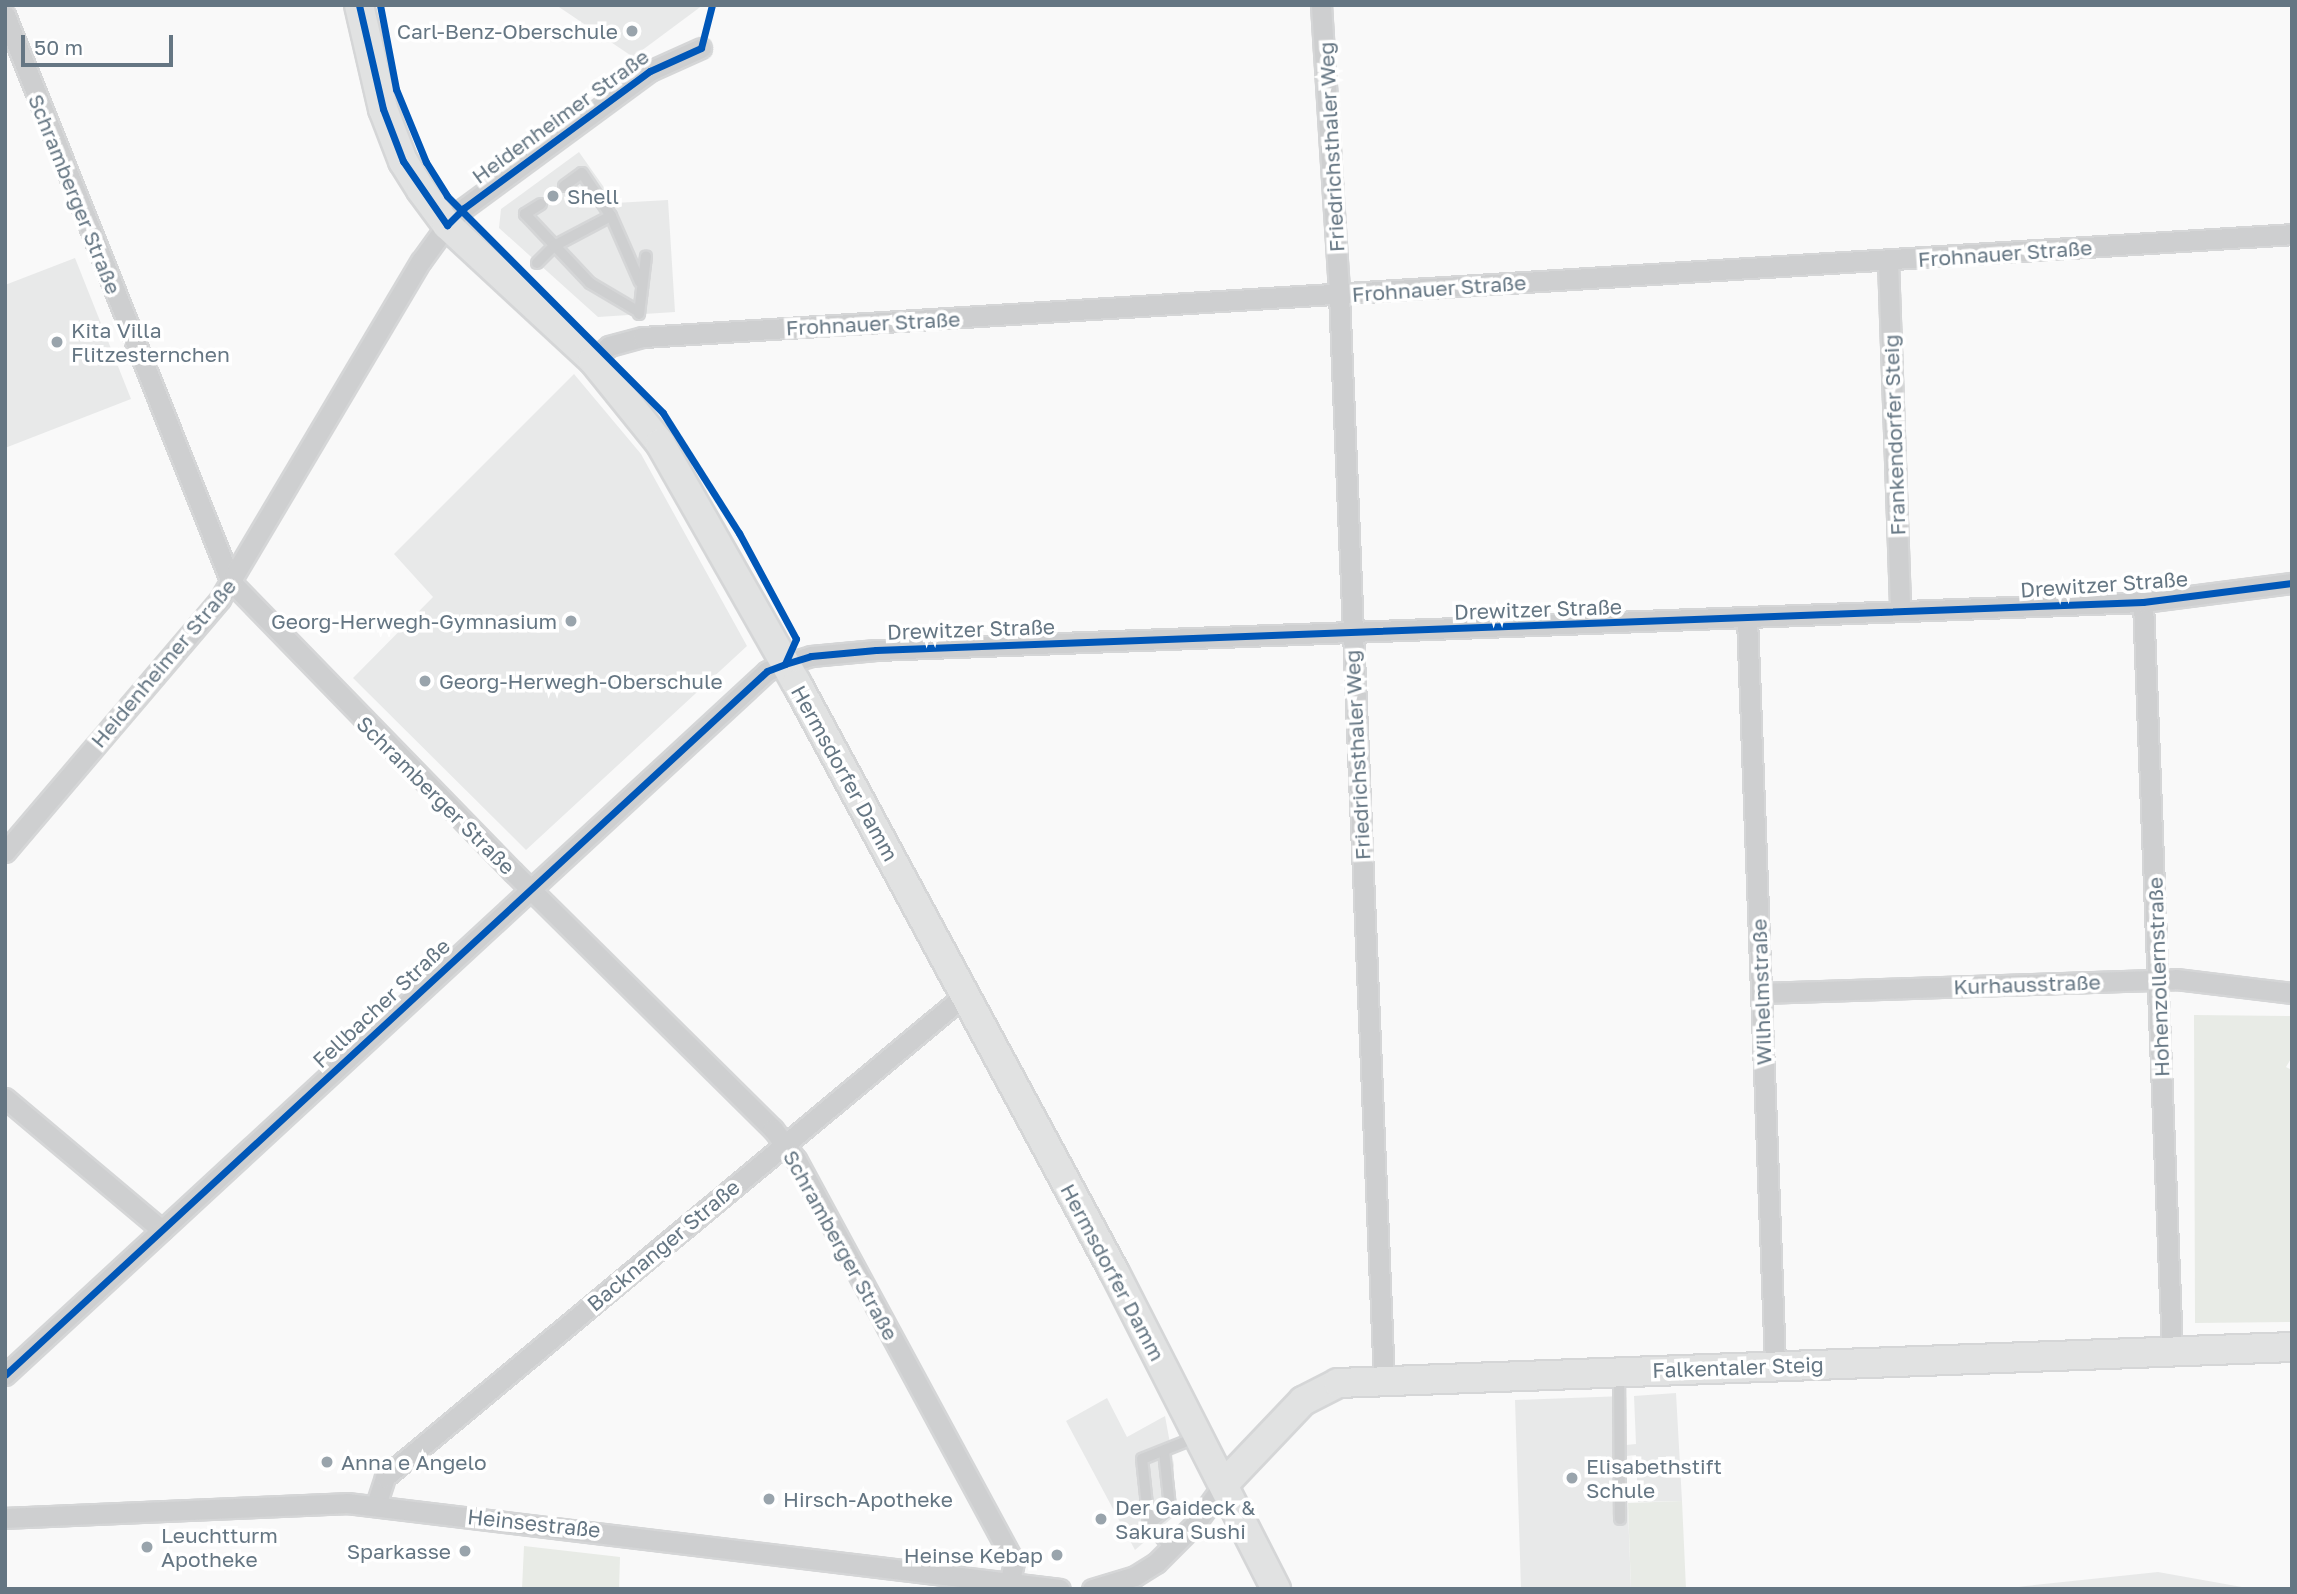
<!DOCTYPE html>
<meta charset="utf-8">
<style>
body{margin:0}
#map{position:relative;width:2297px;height:1594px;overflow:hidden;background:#f9f9f9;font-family:"Golos Text",sans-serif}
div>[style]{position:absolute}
.built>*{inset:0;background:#e8e9e9}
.green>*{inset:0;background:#e8ebe6}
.roads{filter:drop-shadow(2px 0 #d5d6d7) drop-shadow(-2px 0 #d5d6d7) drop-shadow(0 2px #d5d6d7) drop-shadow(0 -2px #d5d6d7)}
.lane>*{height:10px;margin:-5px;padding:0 5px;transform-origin:5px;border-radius:5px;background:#cecfd0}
.street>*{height:19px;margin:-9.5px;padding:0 9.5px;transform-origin:9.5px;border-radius:9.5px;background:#cecfd0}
.secondary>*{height:28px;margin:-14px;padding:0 14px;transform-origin:14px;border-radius:14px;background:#e1e2e2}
.cycleway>*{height:7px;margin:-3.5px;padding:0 3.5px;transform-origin:3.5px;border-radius:3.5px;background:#0057b8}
.dots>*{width:19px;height:19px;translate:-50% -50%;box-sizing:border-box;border:4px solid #fff;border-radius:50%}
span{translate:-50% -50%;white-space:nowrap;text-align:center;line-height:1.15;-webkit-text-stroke:7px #fff;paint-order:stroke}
.poi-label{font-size:21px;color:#657683}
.right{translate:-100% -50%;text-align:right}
.left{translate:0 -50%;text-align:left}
.street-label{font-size:21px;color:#657683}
.frame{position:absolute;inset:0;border:7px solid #657683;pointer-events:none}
.scale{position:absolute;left:21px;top:35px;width:152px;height:32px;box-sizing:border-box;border:4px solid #657683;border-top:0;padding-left:9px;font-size:21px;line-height:24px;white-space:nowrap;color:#657683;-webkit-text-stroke:5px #fff;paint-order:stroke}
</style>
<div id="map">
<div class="built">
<i style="clip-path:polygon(556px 5px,703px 5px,633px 57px)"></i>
<i style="clip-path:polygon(579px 152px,615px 203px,668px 200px,675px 312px,598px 317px,499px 228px,501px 209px)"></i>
<i style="clip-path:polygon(75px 258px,131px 399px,5px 448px,5px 285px)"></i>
<i style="clip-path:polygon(574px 374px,641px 454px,747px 646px,526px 850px,353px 678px,433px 597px,394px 554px)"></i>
<i style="clip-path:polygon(1676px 1393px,1682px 1501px,1638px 1502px,1636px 1455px,1626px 1456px,1631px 1589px,1521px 1589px,1515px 1400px,1624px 1396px,1626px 1445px,1636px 1444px,1634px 1396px)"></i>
<i style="clip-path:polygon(1107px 1398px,1127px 1437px,1165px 1416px,1174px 1465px,1172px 1518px,1135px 1550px,1066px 1421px)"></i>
<i style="clip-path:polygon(2158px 1572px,2253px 1589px,2003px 1589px,2026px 1586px)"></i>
</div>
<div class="green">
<i style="clip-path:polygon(2194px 1015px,2292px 1016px,2292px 1057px,2286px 1067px,2292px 1070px,2292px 1322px,2195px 1323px)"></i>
<i style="clip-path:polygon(1682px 1501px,1686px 1589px,1631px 1589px,1628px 1503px)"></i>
<i style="clip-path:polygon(524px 1546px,620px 1557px,619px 1589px,522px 1589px)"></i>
</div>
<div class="roads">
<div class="lane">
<i style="left:564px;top:186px;width:22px;rotate:-36deg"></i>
<i style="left:582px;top:173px;width:52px;rotate:56deg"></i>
<i style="left:611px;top:216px;width:72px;rotate:66.3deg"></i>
<i style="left:541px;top:204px;width:19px;rotate:148deg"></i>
<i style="left:525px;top:214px;width:95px;rotate:46.7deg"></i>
<i style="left:590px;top:283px;width:57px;rotate:30.6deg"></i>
<i style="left:537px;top:263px;width:24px;rotate:-45deg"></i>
<i style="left:554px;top:246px;width:64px;rotate:-27.8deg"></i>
<i style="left:639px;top:314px;width:58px;rotate:-83.1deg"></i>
<i style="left:1619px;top:1375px;width:144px;rotate:89.6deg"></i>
<i style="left:1149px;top:1524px;width:27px;rotate:-39deg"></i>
<i style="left:1170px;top:1507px;width:55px;rotate:-96.2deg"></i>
<i style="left:1171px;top:1549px;width:33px;rotate:-131deg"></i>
<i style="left:1149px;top:1524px;width:65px;rotate:-96.1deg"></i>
<i style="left:1142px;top:1459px;width:59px;rotate:-21.8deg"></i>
</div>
<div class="street">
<i style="left:1321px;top:5px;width:290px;rotate:86.4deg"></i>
<i style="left:1339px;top:294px;width:1087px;rotate:87.63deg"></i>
<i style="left:5px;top:15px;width:610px;rotate:68.27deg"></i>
<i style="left:231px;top:582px;width:405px;rotate:45.8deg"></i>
<i style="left:513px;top:872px;width:366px;rotate:44.7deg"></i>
<i style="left:773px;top:1129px;width:38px;rotate:53deg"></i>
<i style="left:796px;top:1159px;width:458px;rotate:61.6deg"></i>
<i style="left:1014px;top:1562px;width:19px;rotate:102deg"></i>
<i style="left:1888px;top:261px;width:349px;rotate:88deg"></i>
<i style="left:593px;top:360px;width:21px;rotate:-41deg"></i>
<i style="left:609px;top:346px;width:35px;rotate:-15deg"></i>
<i style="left:643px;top:337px;width:1652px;rotate:-3.57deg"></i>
<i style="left:2143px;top:602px;width:750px;rotate:87.78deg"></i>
<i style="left:1747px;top:618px;width:748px;rotate:87.85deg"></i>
<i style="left:5px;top:852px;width:332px;rotate:-49.6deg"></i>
<i style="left:220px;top:599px;width:393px;rotate:-59.3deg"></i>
<i style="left:421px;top:261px;width:44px;rotate:-54.2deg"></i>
<i style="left:447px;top:225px;width:24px;rotate:-45deg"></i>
<i style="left:464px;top:208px;width:231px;rotate:-36.4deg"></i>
<i style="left:650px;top:71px;width:56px;rotate:-24.3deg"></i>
<i style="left:1761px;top:993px;width:415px;rotate:-1.9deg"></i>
<i style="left:2176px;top:979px;width:117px;rotate:6.9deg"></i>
<i style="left:5px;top:1098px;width:205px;rotate:40.1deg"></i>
<i style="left:5px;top:1375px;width:1037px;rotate:-42.73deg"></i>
<i style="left:767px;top:671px;width:19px;rotate:-21deg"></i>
<i style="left:785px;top:664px;width:27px;rotate:-17deg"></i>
<i style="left:811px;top:656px;width:65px;rotate:-5.3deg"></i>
<i style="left:876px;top:650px;width:1268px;rotate:-2.17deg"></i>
<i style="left:2143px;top:602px;width:150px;rotate:-7.3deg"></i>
<i style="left:376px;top:1505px;width:29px;rotate:-72deg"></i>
<i style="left:385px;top:1477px;width:754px;rotate:-39.73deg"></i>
<i style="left:5px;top:1518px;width:342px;rotate:-2.5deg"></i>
<i style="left:347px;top:1503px;width:718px;rotate:6.88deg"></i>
<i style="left:1092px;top:1589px;width:45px;rotate:-16.8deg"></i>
<i style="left:1135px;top:1576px;width:25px;rotate:-32deg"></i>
<i style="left:1156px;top:1563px;width:55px;rotate:-45deg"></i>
<i style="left:1195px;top:1524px;width:49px;rotate:-54.1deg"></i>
</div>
<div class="secondary">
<i style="left:359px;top:5px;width:107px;rotate:77deg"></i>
<i style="left:383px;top:109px;width:56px;rotate:69deg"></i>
<i style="left:403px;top:161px;width:34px;rotate:58deg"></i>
<i style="left:421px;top:190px;width:44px;rotate:53.4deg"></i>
<i style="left:447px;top:225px;width:199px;rotate:42.8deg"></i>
<i style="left:593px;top:360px;width:107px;rotate:51.1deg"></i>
<i style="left:660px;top:443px;width:277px;rotate:60.4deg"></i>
<i style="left:797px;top:684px;width:669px;rotate:61.64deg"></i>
<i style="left:1115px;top:1273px;width:355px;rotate:63deg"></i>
<i style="left:1224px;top:1484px;width:115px;rotate:-46.4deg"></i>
<i style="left:1303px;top:1401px;width:39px;rotate:-27deg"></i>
<i style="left:1338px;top:1383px;width:955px;rotate:-2.16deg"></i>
</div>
</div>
<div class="cycleway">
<i style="left:359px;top:5px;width:107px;rotate:77deg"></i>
<i style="left:383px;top:109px;width:56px;rotate:69deg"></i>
<i style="left:403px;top:161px;width:78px;rotate:55.5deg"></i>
<i style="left:447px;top:225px;width:24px;rotate:-45deg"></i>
<i style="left:464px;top:208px;width:231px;rotate:-36.4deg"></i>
<i style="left:650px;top:71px;width:56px;rotate:-24.3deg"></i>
<i style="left:701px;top:48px;width:44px;rotate:-75.7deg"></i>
<i style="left:380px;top:5px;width:86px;rotate:79.2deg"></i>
<i style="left:396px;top:89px;width:79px;rotate:67.7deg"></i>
<i style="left:426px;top:162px;width:40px;rotate:58deg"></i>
<i style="left:447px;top:196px;width:306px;rotate:45.1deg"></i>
<i style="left:663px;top:413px;width:142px;rotate:57.7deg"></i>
<i style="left:739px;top:533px;width:120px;rotate:61.7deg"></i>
<i style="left:796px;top:639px;width:27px;rotate:114deg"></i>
<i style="left:5px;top:1375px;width:1037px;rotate:-42.73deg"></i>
<i style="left:767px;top:671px;width:19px;rotate:-21deg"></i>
<i style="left:785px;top:664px;width:27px;rotate:-17deg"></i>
<i style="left:811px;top:656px;width:65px;rotate:-5.3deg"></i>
<i style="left:876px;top:650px;width:1268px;rotate:-2.17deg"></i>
<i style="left:2143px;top:602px;width:150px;rotate:-7.3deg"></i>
</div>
<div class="dots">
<i style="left:632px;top:31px;background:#99a4ac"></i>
<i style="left:553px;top:196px;background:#99a4ac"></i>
<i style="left:57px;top:342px;background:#99a4ac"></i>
<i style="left:571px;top:621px;background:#99a4ac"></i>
<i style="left:425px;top:681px;background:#99a4ac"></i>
<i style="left:327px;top:1462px;background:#99a4ac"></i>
<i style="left:1572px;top:1478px;background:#99a4ac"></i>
<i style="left:769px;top:1499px;background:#99a4ac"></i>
<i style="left:1101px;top:1519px;background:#99a4ac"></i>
<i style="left:147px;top:1547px;background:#99a4ac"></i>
<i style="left:465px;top:1551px;background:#99a4ac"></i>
<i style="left:1057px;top:1555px;background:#99a4ac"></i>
</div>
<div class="poi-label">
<span class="right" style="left:618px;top:31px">Carl-Benz-Oberschule</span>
<span class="left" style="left:567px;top:196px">Shell</span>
<span class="left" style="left:71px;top:342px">Kita Villa<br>Flitzesternchen</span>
<span class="right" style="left:557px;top:621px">Georg-Herwegh-Gymnasium</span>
<span class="left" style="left:439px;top:681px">Georg-Herwegh-Oberschule</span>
<span class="left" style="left:341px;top:1462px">Anna e Angelo</span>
<span class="left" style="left:1586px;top:1478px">Elisabethstift<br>Schule</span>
<span class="left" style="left:783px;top:1499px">Hirsch-Apotheke</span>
<span class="left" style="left:1115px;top:1519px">Der Gaideck &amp;<br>Sakura Sushi</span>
<span class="left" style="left:161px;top:1547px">Leuchtturm<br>Apotheke</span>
<span class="right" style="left:451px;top:1551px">Sparkasse</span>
<span class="right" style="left:1043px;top:1555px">Heinse Kebap</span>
</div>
<div class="street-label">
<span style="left:560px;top:116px;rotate:-36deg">Heidenheimer Straße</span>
<span style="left:1331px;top:147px;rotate:-93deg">Friedrichsthaler Weg</span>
<span style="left:75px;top:194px;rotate:68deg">Schramberger Straße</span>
<span style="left:2005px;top:253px;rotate:-4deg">Frohnauer Straße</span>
<span style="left:1439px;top:288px;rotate:-4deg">Frohnauer Straße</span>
<span style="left:873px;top:323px;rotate:-3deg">Frohnauer Straße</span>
<span style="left:1894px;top:435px;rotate:-92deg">Frankendorfer Steig</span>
<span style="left:2104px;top:584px;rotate:-4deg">Drewitzer Straße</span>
<span style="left:1538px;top:609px;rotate:-2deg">Drewitzer Straße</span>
<span style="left:971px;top:629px;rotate:-2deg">Drewitzer Straße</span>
<span style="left:163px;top:663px;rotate:-50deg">Heidenheimer Straße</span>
<span style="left:1357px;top:755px;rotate:-93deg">Friedrichsthaler Weg</span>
<span style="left:845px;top:773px;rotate:61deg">Hermsdorfer Damm</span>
<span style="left:436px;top:795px;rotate:45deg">Schramberger Straße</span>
<span style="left:2158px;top:977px;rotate:-92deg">Hohenzollernstraße</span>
<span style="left:2027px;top:984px;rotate:-2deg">Kurhausstraße</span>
<span style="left:1761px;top:992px;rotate:-92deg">Wilhelmstraße</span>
<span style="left:381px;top:1003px;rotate:-43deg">Fellbacher Straße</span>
<span style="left:663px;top:1245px;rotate:-40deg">Backnanger Straße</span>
<span style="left:841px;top:1245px;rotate:61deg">Schramberger Straße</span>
<span style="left:1113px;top:1272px;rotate:62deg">Hermsdorfer Damm</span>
<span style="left:1738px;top:1367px;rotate:-2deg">Falkentaler Steig</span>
<span style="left:534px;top:1523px;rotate:6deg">Heinsestraße</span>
</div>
<div class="frame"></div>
<div class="scale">50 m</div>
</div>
